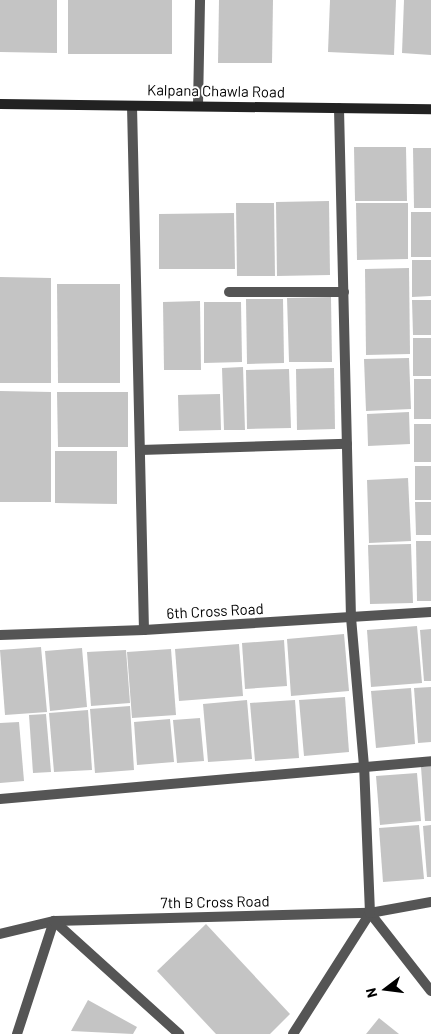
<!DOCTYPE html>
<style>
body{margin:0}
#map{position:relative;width:431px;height:1034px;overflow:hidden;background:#fff;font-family:Barlow,sans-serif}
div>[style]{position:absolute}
.building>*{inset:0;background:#c4c4c4}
.street>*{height:10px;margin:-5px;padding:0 5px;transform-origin:5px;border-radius:5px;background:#555}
.secondary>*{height:10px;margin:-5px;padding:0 5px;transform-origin:5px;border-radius:5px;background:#222}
span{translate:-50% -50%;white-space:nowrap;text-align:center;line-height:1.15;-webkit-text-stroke:4px #fff;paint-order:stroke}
.street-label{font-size:15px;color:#000}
.north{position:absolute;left:361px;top:964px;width:50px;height:50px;-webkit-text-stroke:4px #fff;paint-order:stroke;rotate:255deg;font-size:14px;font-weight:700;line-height:20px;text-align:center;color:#000}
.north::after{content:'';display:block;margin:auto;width:18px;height:22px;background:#000;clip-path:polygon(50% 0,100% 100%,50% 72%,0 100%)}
</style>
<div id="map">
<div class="building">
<i style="clip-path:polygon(0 0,57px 0,57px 53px,0 52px)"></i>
<i style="clip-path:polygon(68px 0,172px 0,172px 54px,68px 54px)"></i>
<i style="clip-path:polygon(219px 0,273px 0,272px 63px,218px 63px)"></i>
<i style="clip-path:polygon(330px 0,396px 0,394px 55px,328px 52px)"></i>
<i style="clip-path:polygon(404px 0,431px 0,431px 55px,402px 53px)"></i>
<i style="clip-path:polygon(354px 147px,406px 147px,407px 201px,355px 201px)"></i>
<i style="clip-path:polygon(413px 148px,431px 148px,431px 208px,414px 208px)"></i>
<i style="clip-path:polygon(329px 201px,330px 275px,277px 276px,276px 202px)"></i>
<i style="clip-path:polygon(236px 203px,274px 203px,275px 276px,237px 276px)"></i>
<i style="clip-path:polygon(356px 203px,408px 203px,408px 259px,357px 260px)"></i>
<i style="clip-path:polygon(411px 212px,431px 212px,431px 257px,411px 257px)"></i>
<i style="clip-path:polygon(234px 213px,235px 269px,159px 269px,159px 214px)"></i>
<i style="clip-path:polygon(412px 260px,431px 260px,431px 296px,412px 297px)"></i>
<i style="clip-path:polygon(409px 268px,410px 354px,366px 355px,365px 269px)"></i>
<i style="clip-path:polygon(0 277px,51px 278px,51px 383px,0 383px)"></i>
<i style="clip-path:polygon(57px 284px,120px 284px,120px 383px,58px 383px)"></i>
<i style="clip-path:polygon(331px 297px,332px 362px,289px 362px,287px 298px)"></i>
<i style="clip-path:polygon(246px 299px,283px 299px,284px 363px,247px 364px)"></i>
<i style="clip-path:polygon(412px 300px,431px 300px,431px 335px,413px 335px)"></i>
<i style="clip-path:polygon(200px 301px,201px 370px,164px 370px,163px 302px)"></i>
<i style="clip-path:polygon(204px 302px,241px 302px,242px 362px,204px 363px)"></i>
<i style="clip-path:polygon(413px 338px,431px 338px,431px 376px,413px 376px)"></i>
<i style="clip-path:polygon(409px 358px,411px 409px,366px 411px,364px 359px)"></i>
<i style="clip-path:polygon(243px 367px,245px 430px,224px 430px,222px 368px)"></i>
<i style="clip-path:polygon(334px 368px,335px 429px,297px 430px,296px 369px)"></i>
<i style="clip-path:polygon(289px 369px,291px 428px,247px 429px,246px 370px)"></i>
<i style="clip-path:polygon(414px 379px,431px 379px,431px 419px,414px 419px)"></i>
<i style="clip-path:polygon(0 391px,51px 392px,51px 502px,0 502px)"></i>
<i style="clip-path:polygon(57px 392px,128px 392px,128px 447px,58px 447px)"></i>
<i style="clip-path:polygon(220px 394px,221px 430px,179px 431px,178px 395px)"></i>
<i style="clip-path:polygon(409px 412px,410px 444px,368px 446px,367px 414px)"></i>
<i style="clip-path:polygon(414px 424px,431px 424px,431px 462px,414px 462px)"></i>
<i style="clip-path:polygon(55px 451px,117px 451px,117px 504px,55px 503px)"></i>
<i style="clip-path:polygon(415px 466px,431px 466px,431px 500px,415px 500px)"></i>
<i style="clip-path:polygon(408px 478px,411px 541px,369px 543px,367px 480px)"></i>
<i style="clip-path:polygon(415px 502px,431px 502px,431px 535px,416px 535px)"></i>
<i style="clip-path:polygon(416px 541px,431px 541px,431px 601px,417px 601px)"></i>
<i style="clip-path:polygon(411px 544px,413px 603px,370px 604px,368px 545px)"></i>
<i style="clip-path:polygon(417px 626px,422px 683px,371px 687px,367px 630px)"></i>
<i style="clip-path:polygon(431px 629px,431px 681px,424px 681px,420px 630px)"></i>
<i style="clip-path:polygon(344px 634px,349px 691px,291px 696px,287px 639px)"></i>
<i style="clip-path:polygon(284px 640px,287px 686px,245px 689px,242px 643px)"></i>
<i style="clip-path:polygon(239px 644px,243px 696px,179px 701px,175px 649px)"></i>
<i style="clip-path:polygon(41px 647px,47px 712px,5px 715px,0 650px)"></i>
<i style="clip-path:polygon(82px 648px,87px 707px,50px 711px,45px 651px)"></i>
<i style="clip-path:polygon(171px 649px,176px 715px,132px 718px,127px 652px)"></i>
<i style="clip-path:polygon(126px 650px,130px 703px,91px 706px,87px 652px)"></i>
<i style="clip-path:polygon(431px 687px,431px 742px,418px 743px,414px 688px)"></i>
<i style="clip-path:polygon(411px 688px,415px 744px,376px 748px,371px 691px)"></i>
<i style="clip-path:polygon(345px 697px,349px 752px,304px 756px,299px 700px)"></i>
<i style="clip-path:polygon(247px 700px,252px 759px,208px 762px,203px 704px)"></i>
<i style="clip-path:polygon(295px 700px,299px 758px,255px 761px,250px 703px)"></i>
<i style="clip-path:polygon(130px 706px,134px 770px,95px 773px,90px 709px)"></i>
<i style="clip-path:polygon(88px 710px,92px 770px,54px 772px,49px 713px)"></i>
<i style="clip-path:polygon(46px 714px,51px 772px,33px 773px,29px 715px)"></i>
<i style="clip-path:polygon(200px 718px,204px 761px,177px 763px,173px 720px)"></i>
<i style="clip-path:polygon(170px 719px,174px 762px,137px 765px,134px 722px)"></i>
<i style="clip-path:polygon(19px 722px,24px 781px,0 783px,0 723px)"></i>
<i style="clip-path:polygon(431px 766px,431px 821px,425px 821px,421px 767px)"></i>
<i style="clip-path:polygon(417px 773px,421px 821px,380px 825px,376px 776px)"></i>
<i style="clip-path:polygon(419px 825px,424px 879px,383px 882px,379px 828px)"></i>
<i style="clip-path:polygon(431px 825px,431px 877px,427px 877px,423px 826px)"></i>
<i style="clip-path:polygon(206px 924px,290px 1014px,270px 1034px,216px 1034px,157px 971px)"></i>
<i style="clip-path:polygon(88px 1000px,137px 1027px,133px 1034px,71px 1031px)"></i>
<i style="clip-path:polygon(379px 1018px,399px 1034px,366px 1034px)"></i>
</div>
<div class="street">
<i style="left:132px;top:106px;width:524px;rotate:88.69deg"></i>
<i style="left:198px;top:106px;width:106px;rotate:-88.9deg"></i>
<i style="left:229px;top:292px;width:115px"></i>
<i style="left:140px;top:450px;width:207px;rotate:-1.7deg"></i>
<i style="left:0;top:635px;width:144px;rotate:-2deg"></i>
<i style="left:144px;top:630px;width:288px;rotate:-3.6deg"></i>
<i style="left:0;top:799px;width:433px;rotate:-5deg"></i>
<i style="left:370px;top:913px;width:99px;rotate:52deg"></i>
<i style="left:0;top:934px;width:56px;rotate:-13.5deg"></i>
<i style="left:54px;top:921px;width:316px;rotate:-1.5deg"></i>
<i style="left:370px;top:913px;width:62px;rotate:-10.2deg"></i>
<i style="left:17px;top:1034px;width:119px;rotate:-71.9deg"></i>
<i style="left:54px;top:921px;width:169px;rotate:42.1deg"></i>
<i style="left:293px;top:1034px;width:143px;rotate:-57.5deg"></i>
<i style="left:370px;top:913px;width:147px;rotate:-92.3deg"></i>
<i style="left:364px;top:766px;width:149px;rotate:-95deg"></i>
<i style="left:351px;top:618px;width:510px;rotate:-91.35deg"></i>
</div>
<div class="secondary">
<i style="left:0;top:104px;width:431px;rotate:0.7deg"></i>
</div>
<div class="street-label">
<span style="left:216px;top:91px;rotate:1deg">Kalpana Chawla Road</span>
<span style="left:215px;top:611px;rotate:-3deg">6th Cross Road</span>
<span style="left:215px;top:902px;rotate:-1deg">7th B Cross Road</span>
</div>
<div class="north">N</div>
</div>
